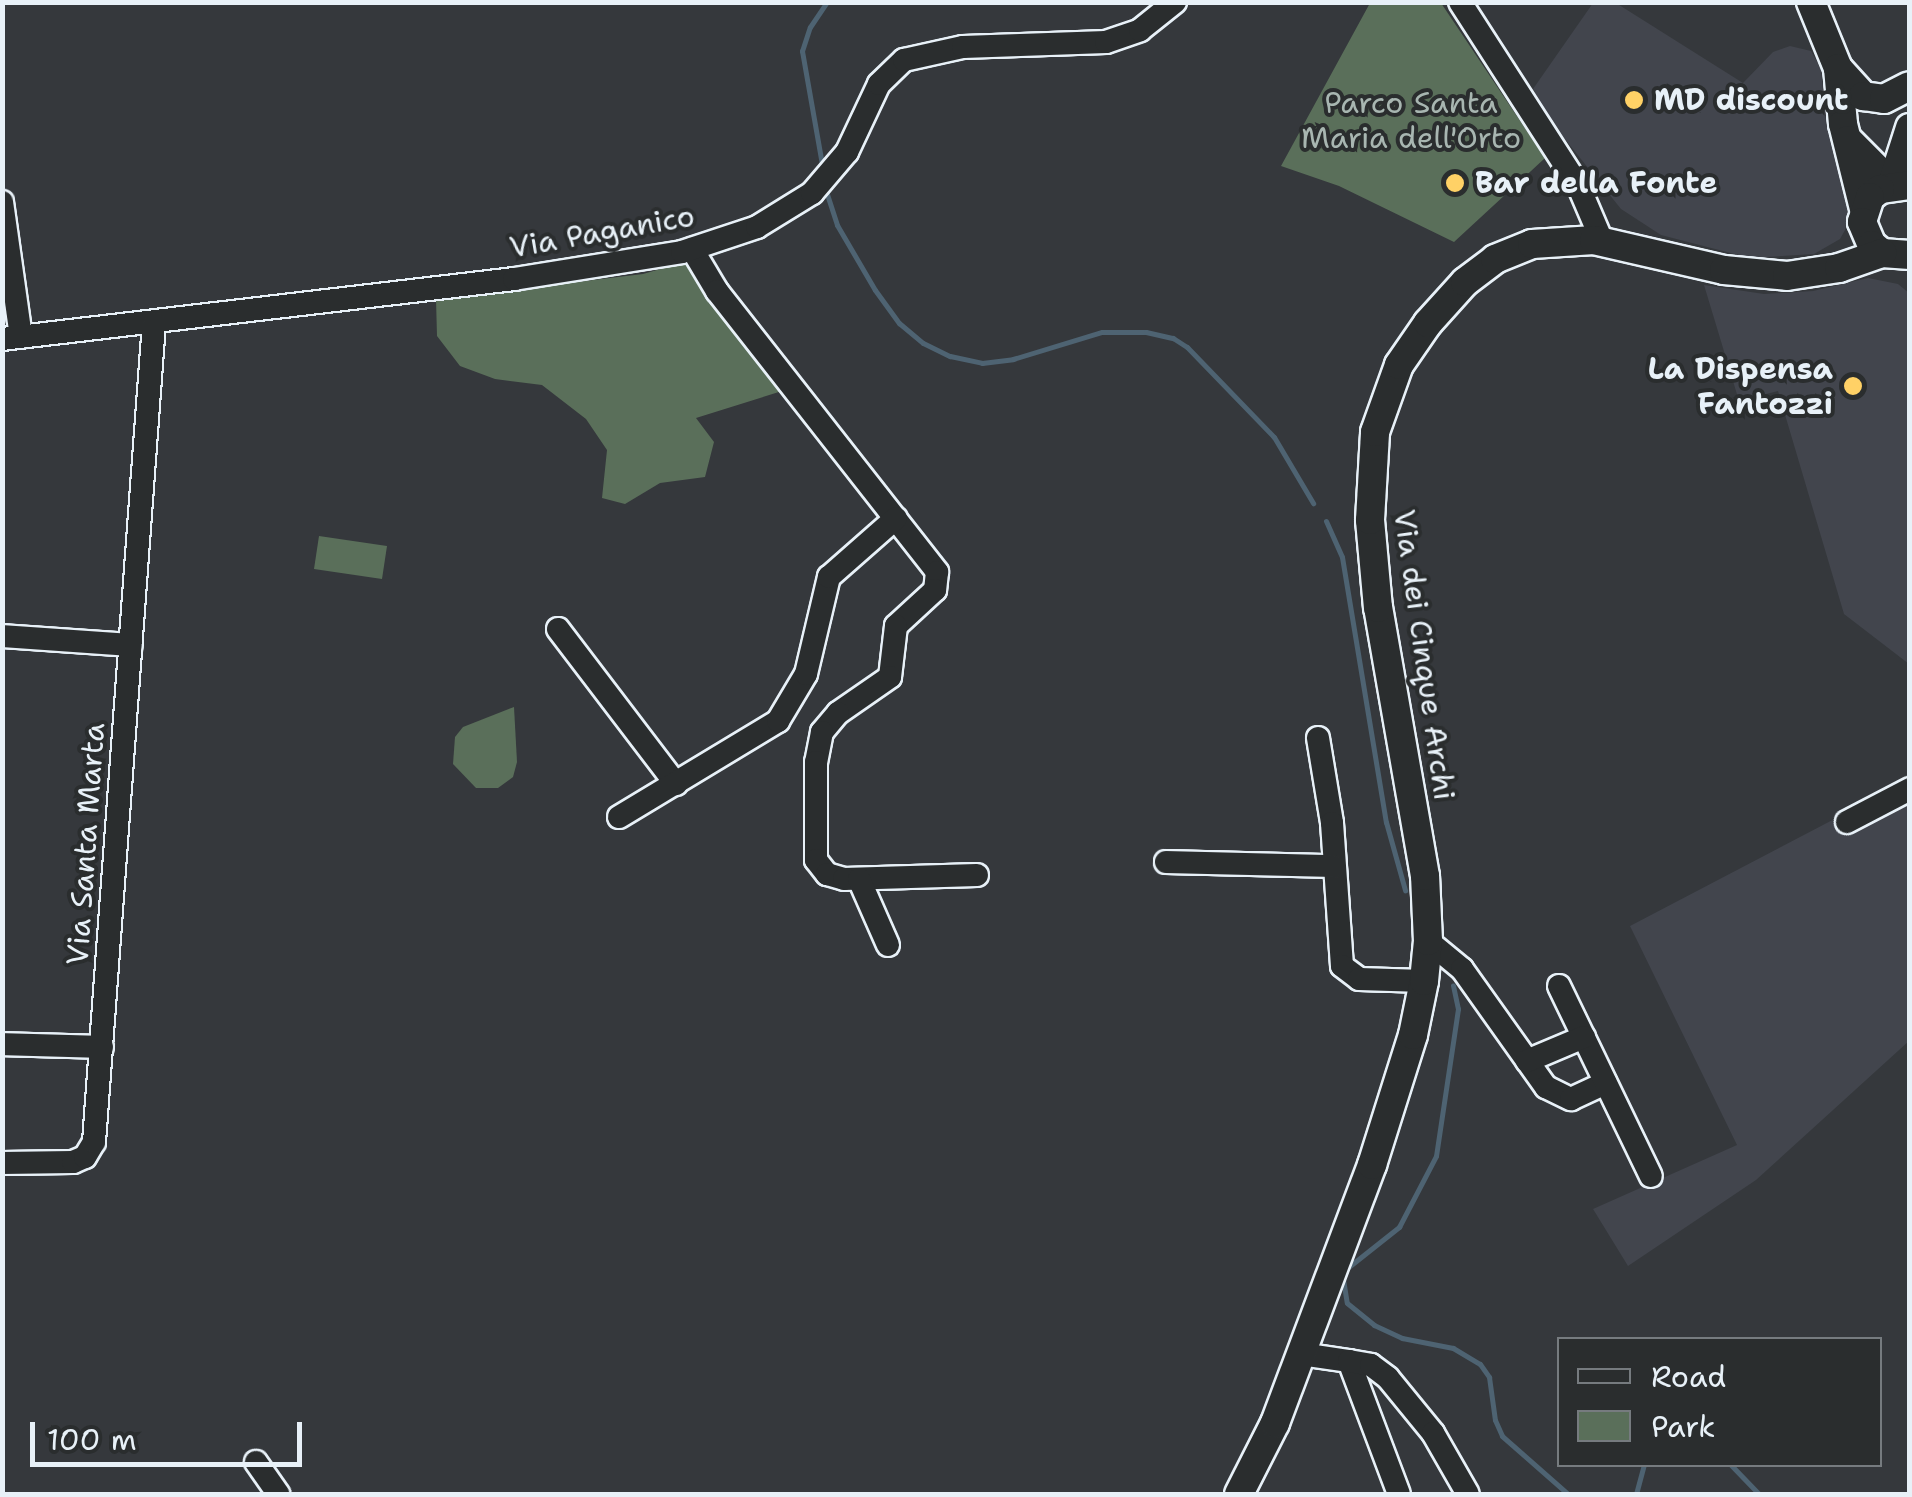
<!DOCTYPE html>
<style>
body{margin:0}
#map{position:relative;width:1912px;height:1497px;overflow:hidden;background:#35383c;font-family:"Shantell Sans",sans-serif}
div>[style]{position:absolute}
.built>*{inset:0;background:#42454d}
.green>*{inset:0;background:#5a6f5a}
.stream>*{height:5px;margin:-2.5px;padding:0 2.5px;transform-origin:2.5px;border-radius:2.5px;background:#4e6372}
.roads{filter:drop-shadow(2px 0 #e8f1f8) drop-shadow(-2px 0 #e8f1f8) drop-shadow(0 2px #e8f1f8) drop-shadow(0 -2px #e8f1f8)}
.minor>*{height:22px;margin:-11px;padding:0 11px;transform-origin:11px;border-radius:11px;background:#2a2d2e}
.major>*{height:28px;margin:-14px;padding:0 14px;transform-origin:14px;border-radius:14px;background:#2a2d2e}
.dots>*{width:28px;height:28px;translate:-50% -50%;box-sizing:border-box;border:5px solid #2a2d2e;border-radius:50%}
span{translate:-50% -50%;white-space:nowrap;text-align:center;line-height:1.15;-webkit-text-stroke:8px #2a2d2e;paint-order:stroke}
.poi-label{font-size:30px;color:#e8f1f8;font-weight:700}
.left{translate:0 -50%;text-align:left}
.right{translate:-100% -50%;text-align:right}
.park-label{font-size:30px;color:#a8b6b1}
.street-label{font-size:30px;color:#e8f1f8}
.frame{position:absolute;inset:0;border:5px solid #e8f1f8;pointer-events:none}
.legend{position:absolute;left:1557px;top:1337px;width:325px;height:130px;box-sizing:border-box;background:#2a2d2e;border:2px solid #767b7f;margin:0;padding:12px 18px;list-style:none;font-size:30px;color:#e8f1f8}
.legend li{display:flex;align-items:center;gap:20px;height:50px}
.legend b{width:50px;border:2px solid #767b7f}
.scale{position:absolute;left:30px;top:1422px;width:272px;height:45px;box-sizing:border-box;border:5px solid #e8f1f8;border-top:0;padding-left:12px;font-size:30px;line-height:35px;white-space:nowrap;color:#e8f1f8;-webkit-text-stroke:8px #2a2d2e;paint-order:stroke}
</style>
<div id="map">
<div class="built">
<i style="clip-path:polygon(1593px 3px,1616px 3px,1743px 83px,1773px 52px,1790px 46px,1811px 51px,1821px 69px,1826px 125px,1851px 188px,1845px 230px,1840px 239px,1814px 254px,1750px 258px,1661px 235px,1621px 209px,1552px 123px,1533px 89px)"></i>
<i style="clip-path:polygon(1868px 278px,1898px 284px,1909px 293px,1909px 664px,1844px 614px,1778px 391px,1739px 401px,1704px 285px,1764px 294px,1813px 291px)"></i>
<i style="clip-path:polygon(1909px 780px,1909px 1041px,1756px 1180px,1628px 1266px,1593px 1209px,1737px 1145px,1630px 926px)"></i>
</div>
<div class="green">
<i style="clip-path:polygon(1370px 3px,1441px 3px,1545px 158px,1454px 242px,1339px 186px,1281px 166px)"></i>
<i style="clip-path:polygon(688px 261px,700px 287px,782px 391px,696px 418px,714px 442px,705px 477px,660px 483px,625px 504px,602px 498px,607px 450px,586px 419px,542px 385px,495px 379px,460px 366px,437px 336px,436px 299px,643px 274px)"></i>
<i style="clip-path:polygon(319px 536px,387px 546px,382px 579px,314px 569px)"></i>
<i style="clip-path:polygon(514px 707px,517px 762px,513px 777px,498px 788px,476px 788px,453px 764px,455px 737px,463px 727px)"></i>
</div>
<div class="stream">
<i style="left:823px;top:170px;width:121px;rotate:-100deg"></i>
<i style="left:802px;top:51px;width:25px;rotate:-72deg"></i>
<i style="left:810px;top:27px;width:30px;rotate:-56deg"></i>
<i style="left:826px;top:191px;width:36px;rotate:72deg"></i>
<i style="left:837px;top:225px;width:75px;rotate:59.7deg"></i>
<i style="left:875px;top:290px;width:41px;rotate:54deg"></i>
<i style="left:899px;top:323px;width:31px;rotate:40deg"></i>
<i style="left:923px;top:343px;width:30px;rotate:26deg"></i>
<i style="left:950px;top:356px;width:33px;rotate:12deg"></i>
<i style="left:982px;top:363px;width:31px;rotate:-7deg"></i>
<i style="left:1013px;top:359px;width:93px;rotate:-16.9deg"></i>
<i style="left:1102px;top:332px;width:44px"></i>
<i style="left:1146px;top:332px;width:28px;rotate:13deg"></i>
<i style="left:1173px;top:338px;width:17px;rotate:33deg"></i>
<i style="left:1187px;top:347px;width:125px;rotate:46deg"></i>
<i style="left:1274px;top:437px;width:77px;rotate:59.4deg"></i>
<i style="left:1326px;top:521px;width:39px;rotate:66deg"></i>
<i style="left:1342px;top:557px;width:269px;rotate:80.6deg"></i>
<i style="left:1386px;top:822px;width:71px;rotate:74.4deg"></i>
<i style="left:1346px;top:1269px;width:68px;rotate:-38.4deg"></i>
<i style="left:1399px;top:1227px;width:80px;rotate:-62.5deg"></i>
<i style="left:1436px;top:1156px;width:149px;rotate:-81.5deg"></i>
<i style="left:1458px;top:1009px;width:24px;rotate:-102deg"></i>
<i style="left:1343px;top:1279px;width:24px;rotate:81deg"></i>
<i style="left:1347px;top:1303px;width:35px;rotate:39deg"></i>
<i style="left:1374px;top:1325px;width:31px;rotate:25deg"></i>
<i style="left:1402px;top:1338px;width:52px;rotate:11.1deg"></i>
<i style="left:1453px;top:1348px;width:31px;rotate:31deg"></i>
<i style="left:1480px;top:1364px;width:16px;rotate:55deg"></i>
<i style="left:1489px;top:1377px;width:43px;rotate:82.1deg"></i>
<i style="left:1495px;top:1420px;width:17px;rotate:66deg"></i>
<i style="left:1502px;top:1436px;width:88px;rotate:41.3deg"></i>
<i style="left:1730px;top:1464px;width:42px;rotate:46deg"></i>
<i style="left:1636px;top:1494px;width:31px;rotate:-75deg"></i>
</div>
<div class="roads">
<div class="minor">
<i style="left:1460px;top:2px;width:220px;rotate:57.2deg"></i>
<i style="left:1579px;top:187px;width:59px;rotate:66.9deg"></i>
<i style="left:2px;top:202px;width:136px;rotate:82deg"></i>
<i style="left:692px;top:249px;width:49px;rotate:59.2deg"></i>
<i style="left:717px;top:291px;width:357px;rotate:51.9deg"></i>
<i style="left:937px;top:572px;width:18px;rotate:96deg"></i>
<i style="left:935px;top:590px;width:53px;rotate:137.3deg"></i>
<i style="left:896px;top:626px;width:51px;rotate:96.7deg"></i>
<i style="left:890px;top:677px;width:63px;rotate:145.3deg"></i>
<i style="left:838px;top:713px;width:25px;rotate:130deg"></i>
<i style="left:822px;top:732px;width:31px;rotate:101deg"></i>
<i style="left:816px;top:762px;width:98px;rotate:90deg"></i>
<i style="left:816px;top:860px;width:18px;rotate:52deg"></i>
<i style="left:827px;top:874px;width:18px;rotate:16deg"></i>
<i style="left:844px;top:879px;width:133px;rotate:-1.7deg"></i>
<i style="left:2px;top:339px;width:516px;rotate:-6.68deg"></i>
<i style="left:514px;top:279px;width:170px;rotate:-9.1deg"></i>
<i style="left:682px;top:252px;width:79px;rotate:-18.4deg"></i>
<i style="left:757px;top:227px;width:65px;rotate:-31.7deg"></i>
<i style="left:812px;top:193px;width:54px;rotate:-49.5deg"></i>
<i style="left:847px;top:152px;width:75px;rotate:-64.8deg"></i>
<i style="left:879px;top:84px;width:35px;rotate:-44deg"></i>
<i style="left:904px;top:60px;width:60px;rotate:-12.4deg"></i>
<i style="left:963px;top:47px;width:143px;rotate:-2deg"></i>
<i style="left:1106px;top:42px;width:36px;rotate:-19deg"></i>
<i style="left:1140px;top:30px;width:45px;rotate:-38.7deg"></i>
<i style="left:558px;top:629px;width:195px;rotate:52.7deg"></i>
<i style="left:2px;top:636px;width:129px;rotate:4deg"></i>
<i style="left:1318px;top:738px;width:86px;rotate:80.6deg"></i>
<i style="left:1332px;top:823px;width:143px;rotate:86deg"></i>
<i style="left:1342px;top:966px;width:21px;rotate:37deg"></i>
<i style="left:1359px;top:979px;width:65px;rotate:1.8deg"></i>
<i style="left:619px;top:817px;width:186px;rotate:-31.1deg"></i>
<i style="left:778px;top:721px;width:55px;rotate:-59.2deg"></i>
<i style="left:806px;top:674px;width:100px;rotate:-76.7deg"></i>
<i style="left:829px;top:577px;width:89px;rotate:-41.4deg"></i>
<i style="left:1847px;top:822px;width:71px;rotate:-27.6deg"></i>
<i style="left:1166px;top:862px;width:168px;rotate:1.4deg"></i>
<i style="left:859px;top:879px;width:72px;rotate:66.3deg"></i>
<i style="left:1428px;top:941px;width:44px;rotate:39.5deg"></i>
<i style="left:1462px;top:969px;width:145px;rotate:54.6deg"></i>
<i style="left:1546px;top:1087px;width:28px;rotate:26deg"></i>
<i style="left:1571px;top:1099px;width:38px;rotate:-25deg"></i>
<i style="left:1559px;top:986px;width:211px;rotate:64.2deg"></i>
<i style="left:2px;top:1044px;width:100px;rotate:1.7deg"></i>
<i style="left:1527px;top:1061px;width:62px;rotate:-22.8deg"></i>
<i style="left:2px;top:1163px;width:71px;rotate:-0.8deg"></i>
<i style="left:73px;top:1162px;width:13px;rotate:-23deg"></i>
<i style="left:85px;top:1157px;width:17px;rotate:-59deg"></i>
<i style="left:94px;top:1142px;width:821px;rotate:-85.81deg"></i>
<i style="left:1301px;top:1354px;width:49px;rotate:8.3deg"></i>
<i style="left:1349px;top:1361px;width:142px;rotate:69.4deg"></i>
<i style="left:1349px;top:1361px;width:22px;rotate:10deg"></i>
<i style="left:1371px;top:1365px;width:21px;rotate:37deg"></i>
<i style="left:1388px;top:1378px;width:71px;rotate:50.7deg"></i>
<i style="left:1433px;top:1433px;width:70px;rotate:60.2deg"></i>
<i style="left:256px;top:1462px;width:39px;rotate:55deg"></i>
</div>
<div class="major">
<i style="left:1811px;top:2px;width:71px;rotate:67.8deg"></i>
<i style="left:1838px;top:68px;width:56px;rotate:84.9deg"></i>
<i style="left:1843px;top:124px;width:88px;rotate:76.1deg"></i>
<i style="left:1838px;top:68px;width:38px;rotate:48deg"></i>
<i style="left:1863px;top:96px;width:21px;rotate:8deg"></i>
<i style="left:1884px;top:99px;width:28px;rotate:-27deg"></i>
<i style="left:1848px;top:140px;width:62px;rotate:45deg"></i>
<i style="left:1892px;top:184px;width:59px;rotate:-72.2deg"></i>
<i style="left:1910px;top:185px;width:30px;rotate:172deg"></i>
<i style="left:1880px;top:189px;width:13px;rotate:141deg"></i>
<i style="left:1870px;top:197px;width:26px;rotate:108deg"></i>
<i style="left:1862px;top:222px;width:25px;rotate:67deg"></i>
<i style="left:1872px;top:245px;width:13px;rotate:39deg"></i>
<i style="left:1882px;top:253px;width:28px;rotate:4deg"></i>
<i style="left:1239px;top:1494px;width:80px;rotate:-63.1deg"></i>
<i style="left:1275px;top:1423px;width:276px;rotate:-69.4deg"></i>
<i style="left:1372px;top:1165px;width:136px;rotate:-72.5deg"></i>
<i style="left:1413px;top:1035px;width:55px;rotate:-78.5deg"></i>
<i style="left:1424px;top:981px;width:40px;rotate:-84.3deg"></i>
<i style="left:1428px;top:941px;width:65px;rotate:-92.6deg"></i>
<i style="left:1425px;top:876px;width:272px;rotate:-99.9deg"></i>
<i style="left:1378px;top:608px;width:88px;rotate:-95.2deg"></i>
<i style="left:1370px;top:520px;width:88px;rotate:-86.7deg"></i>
<i style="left:1375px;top:432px;width:71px;rotate:-70.3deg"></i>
<i style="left:1399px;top:365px;width:51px;rotate:-55.4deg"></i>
<i style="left:1428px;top:323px;width:55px;rotate:-47.9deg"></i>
<i style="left:1465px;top:282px;width:38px;rotate:-37deg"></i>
<i style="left:1495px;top:259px;width:40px;rotate:-22deg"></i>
<i style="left:1532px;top:244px;width:62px;rotate:-3.7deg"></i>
<i style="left:1594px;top:240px;width:133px;rotate:13deg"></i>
<i style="left:1724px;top:270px;width:63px;rotate:5.4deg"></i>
<i style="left:1787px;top:276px;width:53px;rotate:-8.7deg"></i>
<i style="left:1839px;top:268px;width:46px;rotate:-19.2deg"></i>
</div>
</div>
<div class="dots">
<i style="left:1634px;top:100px;background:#ffd166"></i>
<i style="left:1455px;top:183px;background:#ffd166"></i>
<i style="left:1853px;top:386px;background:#ffd166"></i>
</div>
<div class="poi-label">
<span class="left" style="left:1654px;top:100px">MD discount</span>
<span class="left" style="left:1475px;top:183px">Bar della Fonte</span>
<span class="right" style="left:1833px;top:386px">La Dispensa<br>Fantozzi</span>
</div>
<div class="park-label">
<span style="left:1411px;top:120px">Parco Santa<br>Maria dell'Orto</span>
</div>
<div class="street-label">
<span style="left:602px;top:232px;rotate:-10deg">Via Paganico</span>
<span style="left:1424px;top:655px;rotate:82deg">Via dei Cinque Archi</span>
<span style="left:86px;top:844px;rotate:-86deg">Via Santa Marta</span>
</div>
<div class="frame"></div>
<ul class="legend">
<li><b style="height:12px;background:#2a2d2e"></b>Road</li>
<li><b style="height:28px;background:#5a6f5a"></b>Park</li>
</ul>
<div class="scale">100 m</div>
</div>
